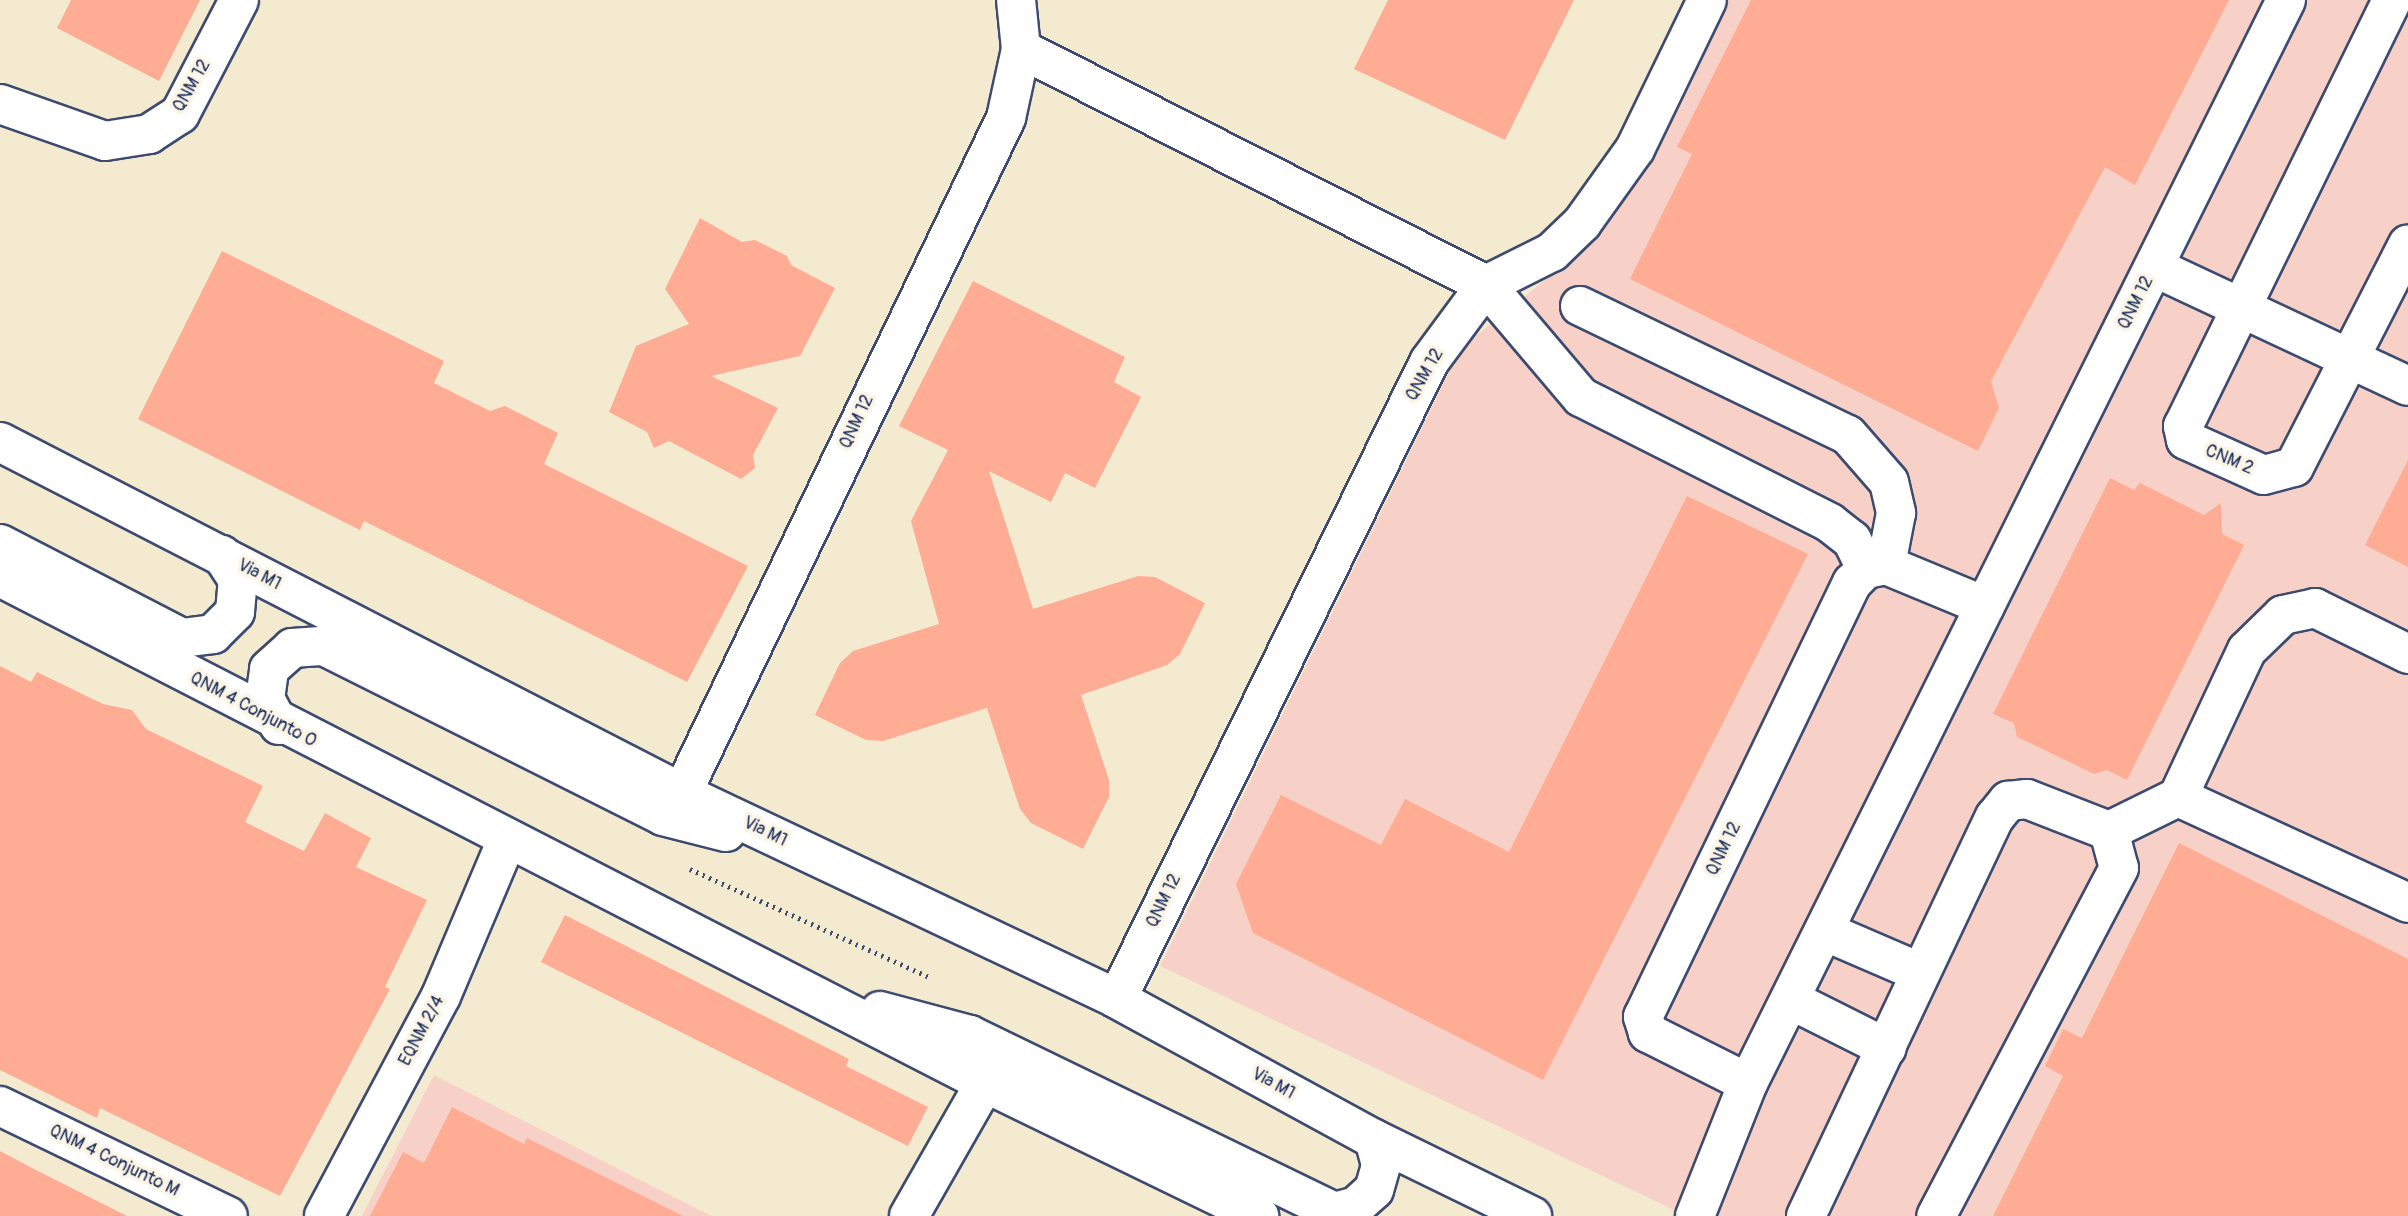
<!DOCTYPE html>
<style>
body{margin:0}
#map{position:relative;width:2408px;height:1216px;overflow:hidden;background:#f4ead0;font-family:Pangolin,sans-serif}
div>[style]{position:absolute}
.built>*{inset:0;background:#f7d1c7}
.building>*{inset:0;background:#feac93}
.path>*{height:4.5px;margin-top:-2.25px;transform-origin:0;background:repeating-linear-gradient(90deg,#3c4b6f 0 2px,transparent 0 7px)}
.roads{filter:drop-shadow(2px 0 #3c4b6f) drop-shadow(-2px 0 #3c4b6f) drop-shadow(0 2px #3c4b6f) drop-shadow(0 -2px #3c4b6f)}
.minor>*{height:38px;margin:-19px;padding:0 19px;transform-origin:19px;border-radius:19px;background:#fff}
.major>*{height:38px;margin:-19px;padding:0 19px;transform-origin:19px;border-radius:19px;background:#fff}
span{translate:-50% -50%;white-space:nowrap;text-align:center;line-height:1.15;-webkit-text-stroke:7px #fcf5e5;paint-order:stroke}
.street-label{font-size:18px;color:#1b2f5e}
</style>
<div id="map">
<div class="built">
<i style="clip-path:polygon(1729px 0,2408px 0,2408px 1216px,1687px 1216px,1160px 966px,1449px 372px,1472px 339px,1581px 251px,1651px 162px)"></i>
<i style="clip-path:polygon(434px 1075px,711px 1216px,362px 1216px)"></i>
</div>
<div class="building">
<i style="clip-path:polygon(71px 0,200px 0,159px 81px,57px 28px)"></i>
<i style="clip-path:polygon(1388px 0,1574px 0,1505px 140px,1354px 69px)"></i>
<i style="clip-path:polygon(1751px 0,2229px 0,2135px 185px,2105px 167px,1991px 381px,1999px 408px,1978px 451px,1630px 279px,1692px 154px,1677px 147px)"></i>
<i style="clip-path:polygon(700px 218px,742px 242px,755px 240px,787px 256px,791px 265px,835px 288px,800px 356px,711px 376px,778px 408px,753px 455px,755px 468px,741px 479px,669px 441px,654px 448px,647px 432px,609px 412px,636px 346px,689px 324px,665px 289px)"></i>
<i style="clip-path:polygon(222px 251px,444px 361px,434px 383px,490px 411px,505px 406px,558px 433px,544px 464px,748px 566px,687px 682px,364px 521px,360px 530px,138px 419px)"></i>
<i style="clip-path:polygon(973px 281px,1125px 357px,1114px 382px,1141px 397px,1095px 488px,1065px 473px,1051px 502px,989px 471px,1033px 609px,1138px 576px,1155px 577px,1205px 603px,1180px 654px,1167px 665px,1081px 695px,1109px 780px,1109px 797px,1083px 849px,1031px 823px,1020px 809px,987px 708px,883px 741px,866px 740px,815px 715px,840px 663px,853px 651px,939px 624px,911px 521px,948px 450px,899px 426px)"></i>
<i style="clip-path:polygon(2408px 460px,2408px 567px,2365px 545px)"></i>
<i style="clip-path:polygon(2110px 478px,2134px 490px,2140px 483px,2204px 515px,2221px 503px,2222px 534px,2244px 545px,2127px 780px,2107px 770px,2094px 774px,2030px 743px,2017px 737px,2014px 723px,1993px 714px)"></i>
<i style="clip-path:polygon(1687px 496px,1808px 554px,1543px 1080px,1253px 933px,1236px 884px,1281px 795px,1381px 845px,1405px 799px,1509px 852px)"></i>
<i style="clip-path:polygon(0 666px,31px 682px,37px 672px,103px 704px,132px 710px,146px 729px,263px 786px,245px 822px,304px 851px,325px 813px,371px 838px,356px 867px,427px 900px,385px 987px,390px 989px,280px 1196px,100px 1108px,97px 1118px,0 1070px)"></i>
<i style="clip-path:polygon(2179px 843px,2408px 959px,2408px 1216px,1993px 1216px,2063px 1076px,2045px 1066px,2063px 1029px,2082px 1038px)"></i>
<i style="clip-path:polygon(565px 915px,849px 1059px,846px 1066px,928px 1107px,908px 1146px,541px 962px)"></i>
<i style="clip-path:polygon(452px 1107px,524px 1144px,527px 1138px,683px 1216px,370px 1216px,403px 1152px,424px 1163px)"></i>
<i style="clip-path:polygon(0 1151px,36px 1170px,127px 1216px,0 1216px)"></i>
</div>
<div class="path">
<i style="left:690px;top:869px;width:265px;rotate:24.3deg"></i>
</div>
<div class="roads">
<div class="minor">
<i style="left:2392px;top:0;width:475px;rotate:116.1deg"></i>
<i style="left:2183px;top:426px;width:14px;rotate:78deg"></i>
<i style="left:2186px;top:440px;width:85px;rotate:24.2deg"></i>
<i style="left:2264px;top:475px;width:31px;rotate:-15deg"></i>
<i style="left:2294px;top:467px;width:250px;rotate:-62.9deg"></i>
<i style="left:1021px;top:49px;width:521px;rotate:26.91deg"></i>
<i style="left:1486px;top:285px;width:147px;rotate:49.7deg"></i>
<i style="left:1581px;top:397px;width:279px;rotate:26.8deg"></i>
<i style="left:1830px;top:523px;width:28px;rotate:38deg"></i>
<i style="left:1852px;top:540px;width:32px;rotate:64deg"></i>
<i style="left:0;top:104px;width:111px;rotate:19.4deg"></i>
<i style="left:105px;top:141px;width:45px;rotate:-9deg"></i>
<i style="left:149px;top:134px;width:37px;rotate:-33deg"></i>
<i style="left:180px;top:114px;width:128px;rotate:-62.6deg"></i>
<i style="left:2154px;top:267px;width:280px;rotate:25.1deg"></i>
<i style="left:1580px;top:306px;width:297px;rotate:25.7deg"></i>
<i style="left:1848px;top:435px;width:62px;rotate:48.9deg"></i>
<i style="left:1889px;top:482px;width:32px;rotate:77deg"></i>
<i style="left:1896px;top:513px;width:53px;rotate:100.9deg"></i>
<i style="left:682px;top:793px;width:749px;rotate:-64.36deg"></i>
<i style="left:1006px;top:118px;width:71px;rotate:-77.7deg"></i>
<i style="left:1021px;top:49px;width:49px;rotate:-95.8deg"></i>
<i style="left:2178px;top:797px;width:162px;rotate:-64.9deg"></i>
<i style="left:2247px;top:650px;width:50px;rotate:-44.2deg"></i>
<i style="left:2283px;top:615px;width:33px;rotate:-12deg"></i>
<i style="left:2315px;top:608px;width:104px;rotate:26.3deg"></i>
<i style="left:2109px;top:831px;width:77px;rotate:-26.2deg"></i>
<i style="left:2178px;top:797px;width:253px;rotate:24.7deg"></i>
<i style="left:1824px;top:931px;width:101px;rotate:23.3deg"></i>
<i style="left:1117px;top:999px;width:709px;rotate:-63.9deg"></i>
<i style="left:1429px;top:362px;width:96px;rotate:-53.5deg"></i>
<i style="left:1486px;top:285px;width:74px;rotate:-26.6deg"></i>
<i style="left:1552px;top:252px;width:42px;rotate:-44deg"></i>
<i style="left:1582px;top:223px;width:91px;rotate:-54.4deg"></i>
<i style="left:1635px;top:149px;width:165px;rotate:-64.2deg"></i>
<i style="left:1791px;top:1000px;width:107px;rotate:26.6deg"></i>
<i style="left:1748px;top:1083px;width:112px;rotate:-153.4deg"></i>
<i style="left:1648px;top:1033px;width:17px;rotate:-107deg"></i>
<i style="left:1643px;top:1017px;width:482px;rotate:-64.3deg"></i>
<i style="left:1852px;top:583px;width:20px;rotate:-45deg"></i>
<i style="left:1866px;top:569px;width:20px;rotate:-11deg"></i>
<i style="left:1886px;top:565px;width:107px;rotate:22.5deg"></i>
<i style="left:0;top:1106px;width:253px;rotate:25.8deg"></i>
<i style="left:324px;top:1216px;width:249px;rotate:-62deg"></i>
<i style="left:441px;top:996px;width:169px;rotate:-67.1deg"></i>
<i style="left:909px;top:1216px;width:153px;rotate:-60.3deg"></i>
<i style="left:1695px;top:1216px;width:143px;rotate:-68.3deg"></i>
<i style="left:1748px;top:1083px;width:1209px;rotate:-63.58deg"></i>
<i style="left:1806px;top:1216px;width:441px;rotate:-64.7deg"></i>
<i style="left:1995px;top:817px;width:21px;rotate:-51deg"></i>
<i style="left:2008px;top:801px;width:19px;rotate:-6deg"></i>
<i style="left:2027px;top:799px;width:88px;rotate:21.3deg"></i>
<i style="left:2109px;top:831px;width:38px;rotate:75deg"></i>
<i style="left:2119px;top:868px;width:393px;rotate:117.7deg"></i>
</div>
<div class="major">
<i style="left:0;top:442px;width:767px;rotate:27.23deg"></i>
<i style="left:682px;top:793px;width:481px;rotate:25.3deg"></i>
<i style="left:1117px;top:999px;width:293px;rotate:28.6deg"></i>
<i style="left:1374px;top:1139px;width:176px;rotate:26deg"></i>
<i style="left:0;top:544px;width:205px;rotate:27.3deg"></i>
<i style="left:182px;top:638px;width:31px;rotate:-7deg"></i>
<i style="left:213px;top:634px;width:31px;rotate:-45deg"></i>
<i style="left:235px;top:612px;width:32px;rotate:-85deg"></i>
<i style="left:238px;top:580px;width:30px;rotate:-123deg"></i>
<i style="left:0;top:577px;width:1107px;rotate:27.19deg"></i>
<i style="left:985px;top:1083px;width:305px;rotate:25.9deg"></i>
<i style="left:279px;top:725px;width:30px;rotate:-118deg"></i>
<i style="left:265px;top:699px;width:30px;rotate:-82deg"></i>
<i style="left:269px;top:669px;width:31px;rotate:-42deg"></i>
<i style="left:292px;top:648px;width:32px;rotate:-4deg"></i>
<i style="left:324px;top:646px;width:379px;rotate:26.6deg"></i>
<i style="left:663px;top:816px;width:65px;rotate:14.3deg"></i>
<i style="left:880px;top:1011px;width:93px;rotate:14.9deg"></i>
<i style="left:970px;top:1035px;width:405px;rotate:25.9deg"></i>
<i style="left:1334px;top:1212px;width:23px;rotate:-15deg"></i>
<i style="left:1356px;top:1206px;width:24px;rotate:-42deg"></i>
<i style="left:1374px;top:1190px;width:26px;rotate:-74deg"></i>
<i style="left:1381px;top:1165px;width:27px;rotate:-105deg"></i>
</div>
</div>
<div class="street-label">
<span style="left:192px;top:86px;rotate:-60deg">QNM 12</span>
<span style="left:2136px;top:303px;rotate:-63deg">QNM 12</span>
<span style="left:1425px;top:375px;rotate:-60deg">QNM 12</span>
<span style="left:857px;top:422px;rotate:-65deg">QNM 12</span>
<span style="left:2229px;top:460px;rotate:23deg">CNM 2</span>
<span style="left:259px;top:575px;rotate:28deg">Via M1</span>
<span style="left:253px;top:710px;rotate:28deg">QNM 4 Conjunto O</span>
<span style="left:765px;top:832px;rotate:26deg">Via M1</span>
<span style="left:1724px;top:849px;rotate:-64deg">QNM 12</span>
<span style="left:1164px;top:901px;rotate:-64deg">QNM 12</span>
<span style="left:422px;top:1031px;rotate:-62deg">EQNM 2/4</span>
<span style="left:1273px;top:1084px;rotate:29deg">Via M1</span>
<span style="left:114px;top:1161px;rotate:26deg">QNM 4 Conjunto M</span>
</div>
</div>
